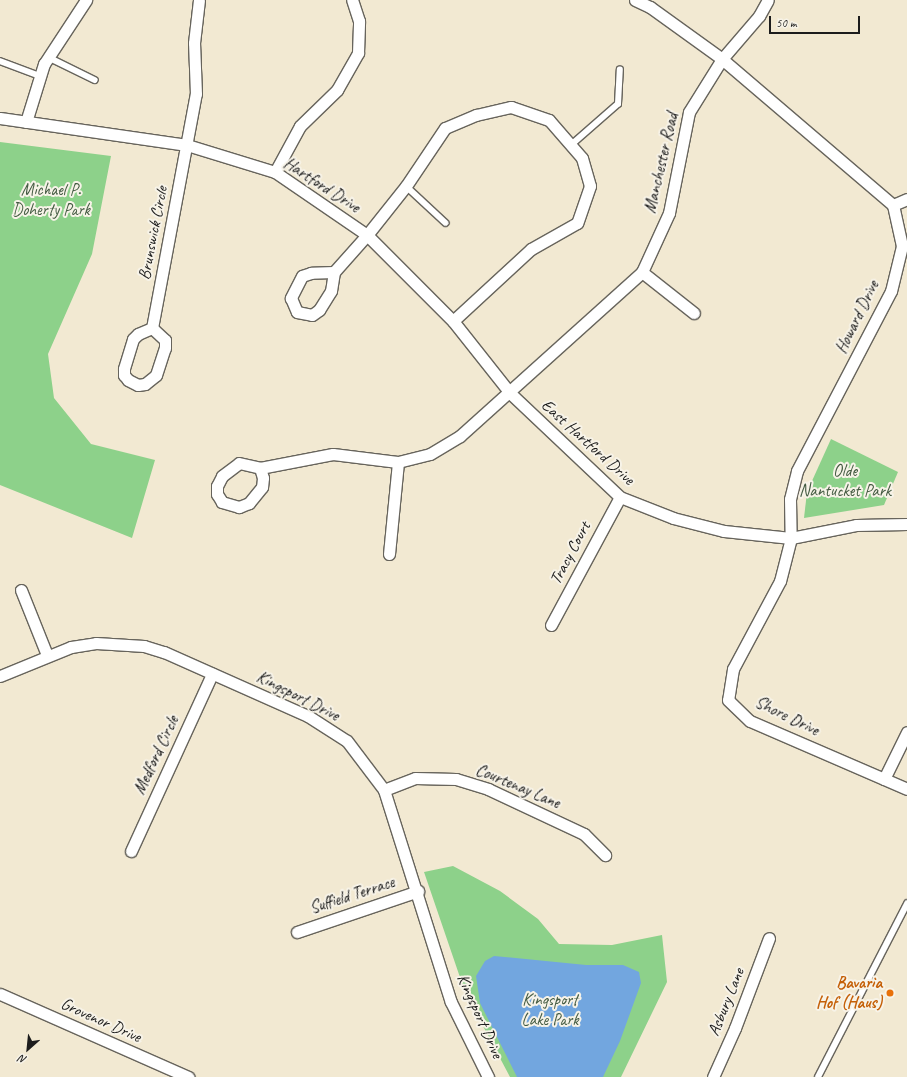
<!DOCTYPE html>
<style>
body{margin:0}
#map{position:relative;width:907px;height:1077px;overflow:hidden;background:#f2e9d2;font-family:Caveat,sans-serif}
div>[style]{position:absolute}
.green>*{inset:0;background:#8dd18a}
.water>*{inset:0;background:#72a6df}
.roads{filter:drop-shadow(1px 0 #67645c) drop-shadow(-1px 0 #67645c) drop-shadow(0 1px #67645c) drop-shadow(0 -1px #67645c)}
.lane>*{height:5.5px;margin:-2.75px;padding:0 2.75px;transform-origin:2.75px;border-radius:2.75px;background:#fff}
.street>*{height:11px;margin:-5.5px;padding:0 5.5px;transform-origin:5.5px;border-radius:5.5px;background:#fff}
.dots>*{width:11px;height:11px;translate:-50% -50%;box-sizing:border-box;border:2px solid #f7f3e8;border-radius:50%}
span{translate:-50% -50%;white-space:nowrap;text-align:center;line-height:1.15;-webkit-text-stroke:4px #f7f3e8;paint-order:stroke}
.street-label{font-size:17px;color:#1c1c1c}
.park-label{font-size:17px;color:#445b42}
.food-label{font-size:17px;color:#c56008;font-weight:700}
.right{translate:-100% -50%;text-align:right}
.north{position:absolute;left:8px;top:1029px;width:40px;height:40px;-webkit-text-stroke:3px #f7f3e8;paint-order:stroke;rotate:207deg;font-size:11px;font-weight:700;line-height:16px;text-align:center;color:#1c1c1c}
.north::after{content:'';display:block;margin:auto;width:14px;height:18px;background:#1c1c1c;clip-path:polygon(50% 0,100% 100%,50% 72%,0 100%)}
.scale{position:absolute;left:769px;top:16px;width:91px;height:18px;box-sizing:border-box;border:2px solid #1c1c1c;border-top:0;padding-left:5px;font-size:12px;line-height:14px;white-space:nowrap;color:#1c1c1c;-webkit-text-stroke:3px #f7f3e8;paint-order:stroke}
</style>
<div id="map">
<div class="green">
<i style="clip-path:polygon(0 142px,111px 156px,92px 254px,48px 354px,54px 398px,91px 444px,155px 460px,132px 538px,0 485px)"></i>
<i style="clip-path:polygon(831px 439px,898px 472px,884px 505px,804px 518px,807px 492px)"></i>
<i style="clip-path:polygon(453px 866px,500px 891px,538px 919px,559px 944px,612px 945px,662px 935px,667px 982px,621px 1077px,510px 1077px,465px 992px,424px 872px)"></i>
</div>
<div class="water">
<i style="clip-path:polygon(494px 956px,586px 965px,623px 965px,639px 972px,641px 983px,620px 1041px,603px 1077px,517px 1077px,480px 1003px,476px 976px,485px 961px)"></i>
</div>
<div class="roads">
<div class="lane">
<i style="left:48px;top:57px;width:52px;rotate:26.1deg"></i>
<i style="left:0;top:61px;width:43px;rotate:20.6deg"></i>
<i style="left:571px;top:145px;width:62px;rotate:-41.1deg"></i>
<i style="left:618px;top:104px;width:34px;rotate:-87deg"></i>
<i style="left:406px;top:186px;width:54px;rotate:42.8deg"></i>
<i style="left:818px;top:1077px;width:195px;rotate:-62.8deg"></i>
</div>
<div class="street">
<i style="left:635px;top:0;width:17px;rotate:25deg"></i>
<i style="left:650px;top:7px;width:89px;rotate:35.8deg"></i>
<i style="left:722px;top:59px;width:225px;rotate:40.5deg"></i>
<i style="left:893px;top:205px;width:42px;rotate:77.6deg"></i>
<i style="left:902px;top:246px;width:46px;rotate:103.7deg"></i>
<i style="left:891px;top:291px;width:203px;rotate:117.6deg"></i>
<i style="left:797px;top:471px;width:29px;rotate:104deg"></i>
<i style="left:790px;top:499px;width:39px;rotate:89deg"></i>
<i style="left:791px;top:538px;width:44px;rotate:104.3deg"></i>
<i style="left:780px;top:581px;width:100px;rotate:118.1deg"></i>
<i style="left:733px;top:669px;width:31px;rotate:99deg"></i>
<i style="left:728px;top:700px;width:30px;rotate:44deg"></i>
<i style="left:750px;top:721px;width:171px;rotate:23.4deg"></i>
<i style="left:0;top:118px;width:189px;rotate:8.2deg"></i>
<i style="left:187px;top:145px;width:92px;rotate:17.1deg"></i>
<i style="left:275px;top:172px;width:112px;rotate:34.4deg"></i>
<i style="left:367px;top:235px;width:122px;rotate:45deg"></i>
<i style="left:453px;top:321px;width:92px;rotate:51.6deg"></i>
<i style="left:510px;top:393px;width:151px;rotate:43.4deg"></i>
<i style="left:620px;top:497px;width:57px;rotate:21.6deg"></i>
<i style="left:673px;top:518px;width:53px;rotate:14.3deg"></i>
<i style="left:724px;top:531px;width:67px;rotate:6deg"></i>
<i style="left:791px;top:538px;width:66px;rotate:-11.3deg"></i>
<i style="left:856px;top:525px;width:51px;rotate:-1.1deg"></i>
<i style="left:26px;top:122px;width:61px;rotate:-72.8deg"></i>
<i style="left:44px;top:64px;width:77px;rotate:-56.7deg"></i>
<i style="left:275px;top:172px;width:52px;rotate:-61.5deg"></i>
<i style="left:300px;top:126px;width:52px;rotate:-44.2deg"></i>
<i style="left:337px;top:90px;width:43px;rotate:-60.4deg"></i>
<i style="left:358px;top:53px;width:32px;rotate:-88deg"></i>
<i style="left:359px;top:21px;width:22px;rotate:-108deg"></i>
<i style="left:893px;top:205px;width:15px;rotate:-23deg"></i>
<i style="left:334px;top:272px;width:23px;rotate:178deg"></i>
<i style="left:311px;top:273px;width:9px;rotate:162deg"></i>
<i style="left:302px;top:276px;width:25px;rotate:117deg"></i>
<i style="left:291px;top:298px;width:15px;rotate:67deg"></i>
<i style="left:297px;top:312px;width:15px;rotate:11deg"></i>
<i style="left:312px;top:315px;width:9px;rotate:-36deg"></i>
<i style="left:319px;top:310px;width:22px;rotate:-58deg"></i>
<i style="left:331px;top:291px;width:19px;rotate:-81deg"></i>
<i style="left:334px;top:272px;width:50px;rotate:-48.3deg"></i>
<i style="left:367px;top:235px;width:63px;rotate:-51.5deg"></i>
<i style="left:406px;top:186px;width:70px;rotate:-56.1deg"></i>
<i style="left:445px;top:128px;width:34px;rotate:-23deg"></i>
<i style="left:476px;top:115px;width:36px;rotate:-13deg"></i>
<i style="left:511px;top:107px;width:40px;rotate:18.9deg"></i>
<i style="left:549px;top:120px;width:50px;rotate:49deg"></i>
<i style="left:582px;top:158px;width:29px;rotate:74deg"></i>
<i style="left:590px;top:186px;width:39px;rotate:109deg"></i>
<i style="left:577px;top:223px;width:53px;rotate:150.5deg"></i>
<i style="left:531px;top:249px;width:106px;rotate:137.3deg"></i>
<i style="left:642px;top:272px;width:66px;rotate:38.3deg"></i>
<i style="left:152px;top:328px;width:15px;rotate:157deg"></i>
<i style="left:138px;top:334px;width:7px;rotate:135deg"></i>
<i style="left:133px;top:339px;width:31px;rotate:107deg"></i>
<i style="left:124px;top:369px;width:6px;rotate:90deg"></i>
<i style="left:124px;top:375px;width:6px;rotate:51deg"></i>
<i style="left:128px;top:380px;width:11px;rotate:27deg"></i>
<i style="left:138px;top:385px;width:7px;rotate:-8deg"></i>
<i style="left:145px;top:384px;width:14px;rotate:-39deg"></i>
<i style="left:156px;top:375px;width:28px;rotate:-72deg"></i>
<i style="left:165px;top:348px;width:8px;rotate:-90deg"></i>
<i style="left:165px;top:340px;width:18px;rotate:-137deg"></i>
<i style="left:152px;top:328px;width:238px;rotate:-79.4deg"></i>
<i style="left:196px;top:94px;width:51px;rotate:-92.2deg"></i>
<i style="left:194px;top:43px;width:43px;rotate:-83.4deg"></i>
<i style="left:260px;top:468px;width:10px;rotate:73deg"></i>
<i style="left:263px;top:478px;width:9px;rotate:96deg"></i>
<i style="left:262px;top:487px;width:21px;rotate:129deg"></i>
<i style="left:249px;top:503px;width:11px;rotate:158deg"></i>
<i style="left:239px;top:507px;width:18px;rotate:-164deg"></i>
<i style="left:222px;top:502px;width:9px;rotate:-122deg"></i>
<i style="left:217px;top:494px;width:8px;rotate:-90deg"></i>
<i style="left:217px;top:486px;width:11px;rotate:-63deg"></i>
<i style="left:222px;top:476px;width:21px;rotate:-37deg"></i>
<i style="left:239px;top:463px;width:22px;rotate:13deg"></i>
<i style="left:260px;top:468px;width:74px;rotate:-10.9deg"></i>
<i style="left:333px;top:454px;width:65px;rotate:7deg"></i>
<i style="left:398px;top:462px;width:33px;rotate:-14deg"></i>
<i style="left:430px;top:454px;width:35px;rotate:-31deg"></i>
<i style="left:460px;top:436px;width:245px;rotate:-42deg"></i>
<i style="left:642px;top:272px;width:65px;rotate:-65.4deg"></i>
<i style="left:669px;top:213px;width:103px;rotate:-78.8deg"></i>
<i style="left:689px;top:112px;width:62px;rotate:-58.1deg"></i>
<i style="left:722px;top:59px;width:57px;rotate:-49.3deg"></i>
<i style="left:759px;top:16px;width:18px;rotate:-61deg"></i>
<i style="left:389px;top:554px;width:92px;rotate:-84.4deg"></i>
<i style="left:21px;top:590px;width:70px;rotate:68.2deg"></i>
<i style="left:551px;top:625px;width:145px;rotate:-61.7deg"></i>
<i style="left:0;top:676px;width:77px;rotate:-22.2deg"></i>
<i style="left:71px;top:647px;width:25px;rotate:-9deg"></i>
<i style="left:96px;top:643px;width:48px;rotate:3.6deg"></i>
<i style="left:144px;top:646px;width:21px;rotate:17deg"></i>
<i style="left:164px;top:652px;width:158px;rotate:24deg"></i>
<i style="left:308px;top:716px;width:46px;rotate:32.7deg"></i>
<i style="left:347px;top:741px;width:61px;rotate:52.9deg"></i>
<i style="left:384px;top:790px;width:222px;rotate:72.5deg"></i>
<i style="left:451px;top:1002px;width:84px;rotate:63.7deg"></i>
<i style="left:884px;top:779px;width:52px;rotate:-63.9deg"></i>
<i style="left:384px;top:790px;width:33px;rotate:-21deg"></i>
<i style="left:415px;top:778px;width:41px;rotate:1.4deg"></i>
<i style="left:456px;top:779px;width:34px;rotate:17deg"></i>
<i style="left:488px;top:789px;width:106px;rotate:25.1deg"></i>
<i style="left:584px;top:834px;width:30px;rotate:45deg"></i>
<i style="left:131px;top:851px;width:195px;rotate:-65.4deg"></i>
<i style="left:297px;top:932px;width:128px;rotate:-18.7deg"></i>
<i style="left:0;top:994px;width:206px;rotate:23.8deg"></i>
<i style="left:713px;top:1077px;width:54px;rotate:-65.8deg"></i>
<i style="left:735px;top:1028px;width:96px;rotate:-69.3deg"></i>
</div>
</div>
<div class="dots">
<i style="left:890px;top:993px;background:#e8710a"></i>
</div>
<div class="street-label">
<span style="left:661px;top:163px;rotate:-77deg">Manchester Road</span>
<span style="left:322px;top:185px;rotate:33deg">Hartford Drive</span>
<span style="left:153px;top:233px;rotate:-79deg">Brunswick Circle</span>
<span style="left:857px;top:317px;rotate:-64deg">Howard Drive</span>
<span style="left:588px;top:442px;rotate:42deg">East Hartford Drive</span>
<span style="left:570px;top:553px;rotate:-62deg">Tracy Court</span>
<span style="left:298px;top:696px;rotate:27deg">Kingsport Drive</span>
<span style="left:787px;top:716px;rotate:26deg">Shore Drive</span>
<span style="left:156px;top:755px;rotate:-65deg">Medford Circle</span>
<span style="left:518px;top:786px;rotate:23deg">Courtenay Lane</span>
<span style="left:352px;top:895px;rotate:-18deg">Suffield Terrace</span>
<span style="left:726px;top:1002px;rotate:-68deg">Asbury Lane</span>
<span style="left:480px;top:1016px;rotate:66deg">Kingsport Drive</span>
<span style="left:101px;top:1020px;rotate:24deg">Grovenor Drive</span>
</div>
<div class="park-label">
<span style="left:51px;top:200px">Michael P.<br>Doherty Park</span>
<span style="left:845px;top:481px">Olde<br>Nantucket Park</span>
<span style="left:550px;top:1010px">Kingsport<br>Lake Park</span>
</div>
<div class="food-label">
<span class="right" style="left:882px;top:993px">Bavaria<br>Hof (Haus)</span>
</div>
<div class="north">N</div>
<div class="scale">50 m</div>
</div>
